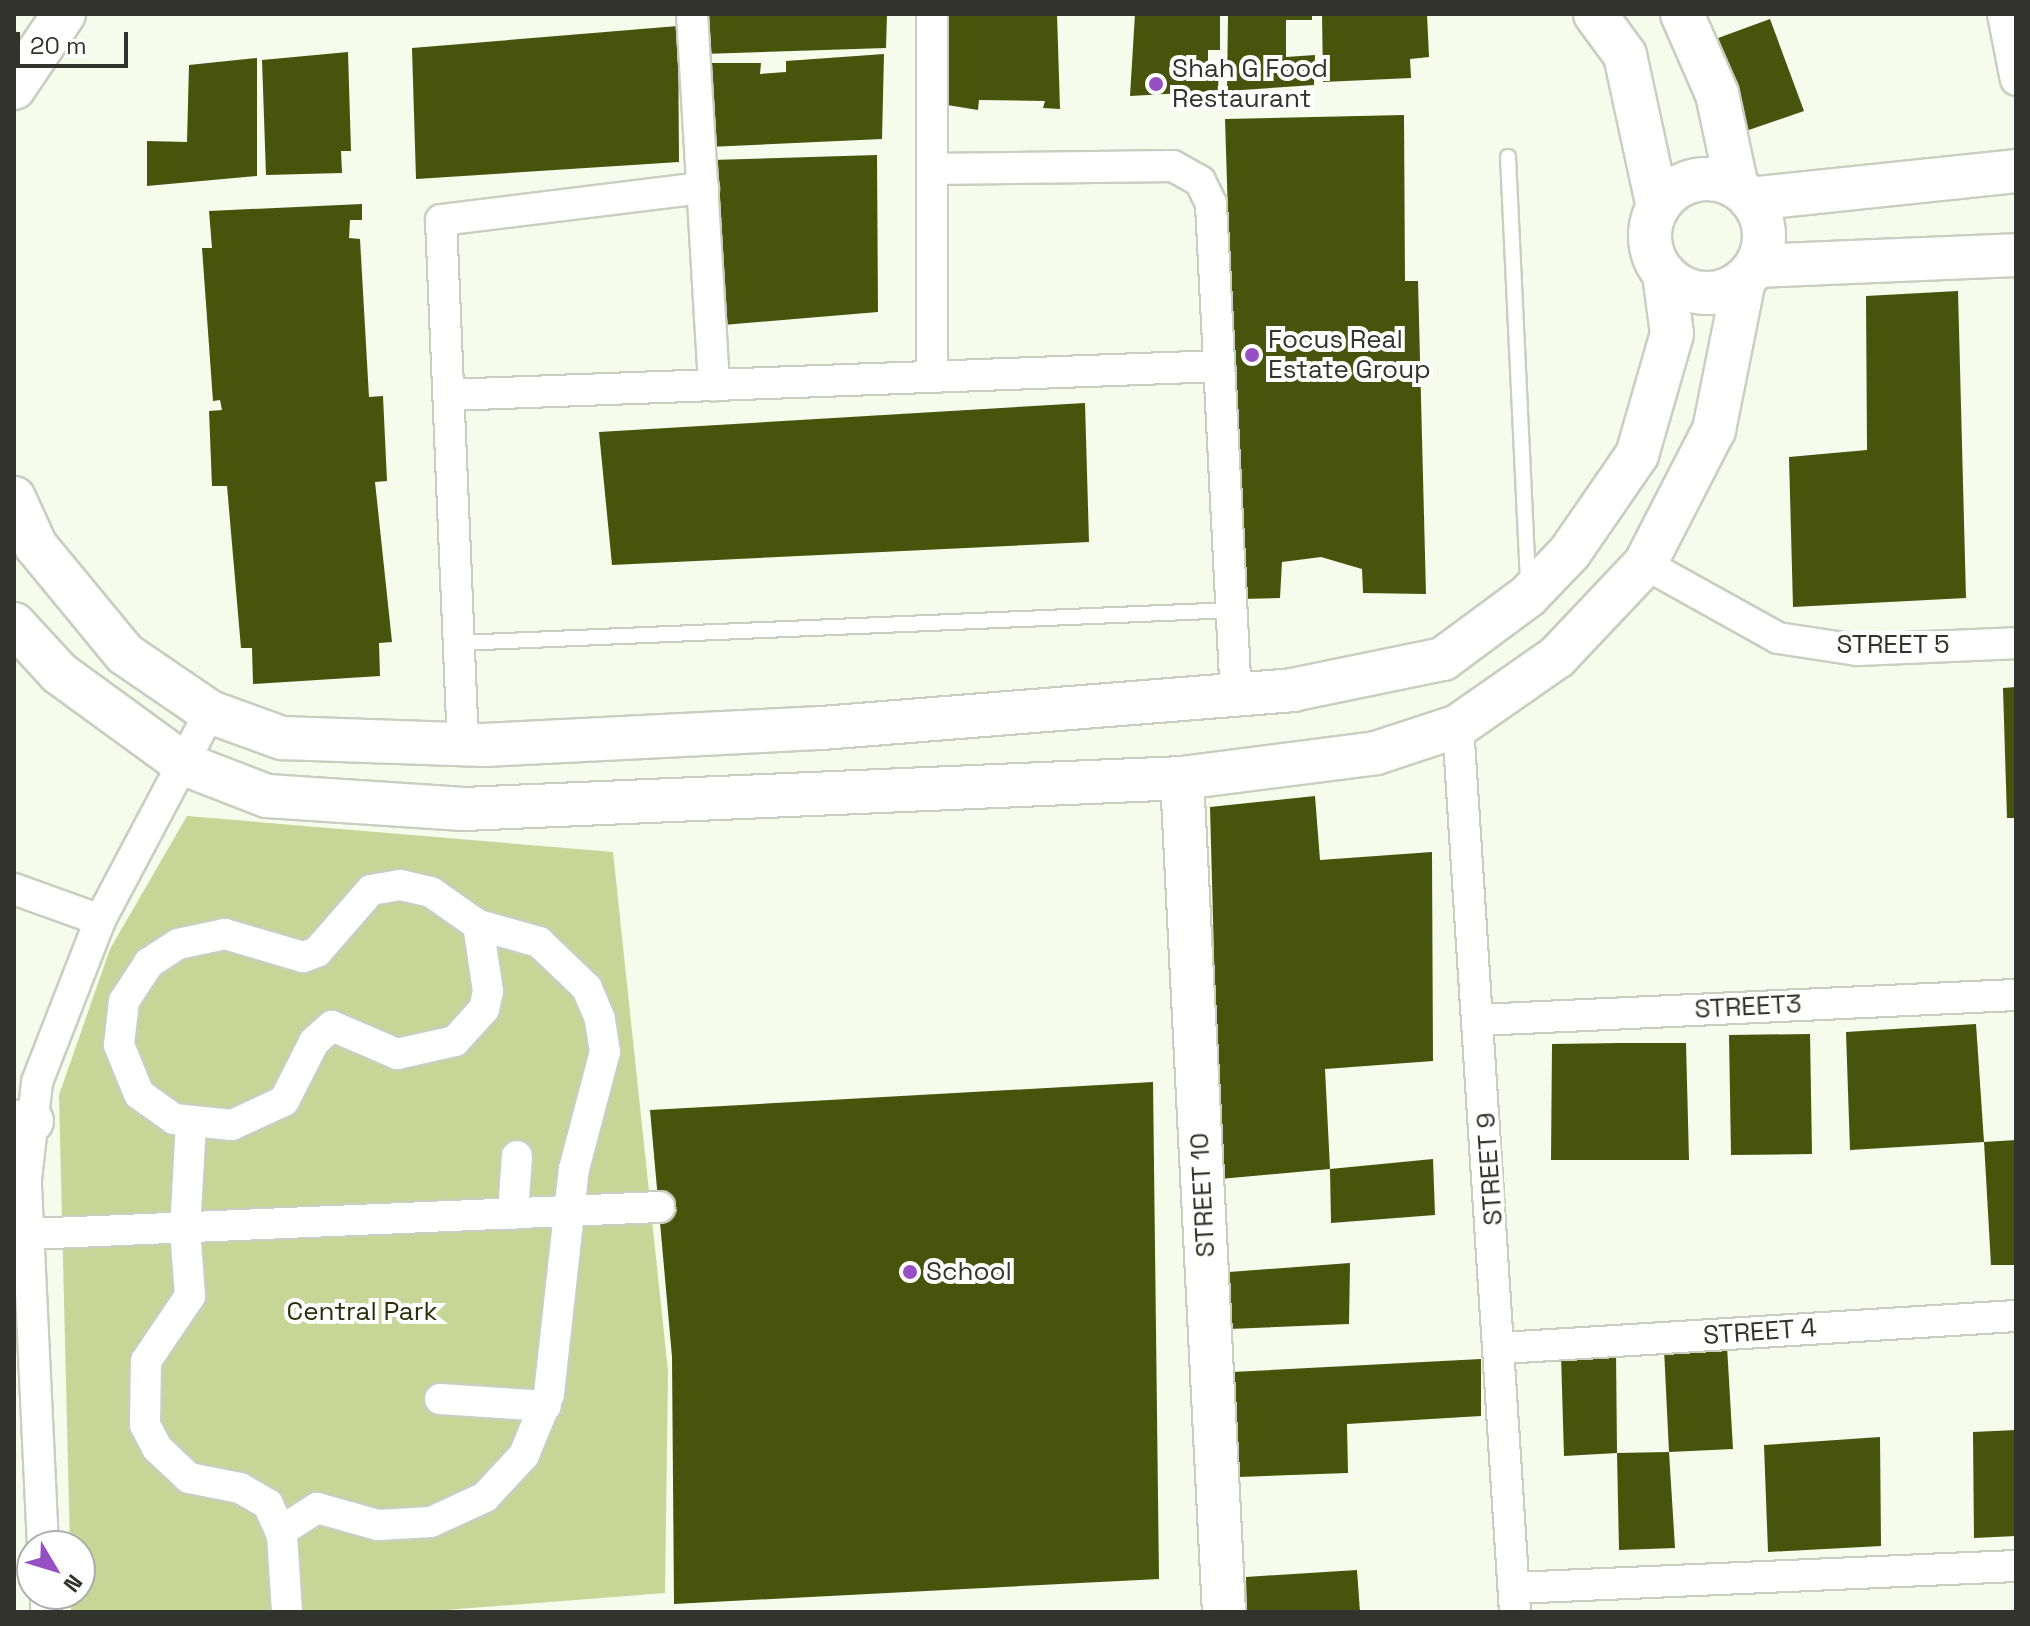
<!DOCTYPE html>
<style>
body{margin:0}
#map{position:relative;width:2030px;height:1626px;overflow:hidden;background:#f7fbec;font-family:"Space Grotesk",sans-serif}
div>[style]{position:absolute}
.green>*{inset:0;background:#c7d597}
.building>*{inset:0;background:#48530c}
.roads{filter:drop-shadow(2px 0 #cacec0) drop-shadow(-2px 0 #cacec0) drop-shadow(0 2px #cacec0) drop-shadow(0 -2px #cacec0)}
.lane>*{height:14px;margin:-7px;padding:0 7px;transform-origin:7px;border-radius:7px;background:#fff}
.street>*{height:30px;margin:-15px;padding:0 15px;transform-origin:15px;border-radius:15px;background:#fff}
.secondary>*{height:42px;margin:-21px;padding:0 21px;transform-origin:21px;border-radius:21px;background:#fff}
.secondary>.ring{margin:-21px;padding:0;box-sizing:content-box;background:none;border:42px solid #fff;border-radius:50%}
.dots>*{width:22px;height:22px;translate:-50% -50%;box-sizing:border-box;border:4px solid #fff;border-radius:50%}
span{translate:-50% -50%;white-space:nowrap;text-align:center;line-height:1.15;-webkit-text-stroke:8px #fff;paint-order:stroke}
.poi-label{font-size:26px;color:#32332d}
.left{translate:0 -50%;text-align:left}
.street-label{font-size:26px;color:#32332d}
.park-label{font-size:26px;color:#2a300b}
.frame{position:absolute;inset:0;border:16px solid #32332d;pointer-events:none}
.north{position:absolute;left:16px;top:1530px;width:80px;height:80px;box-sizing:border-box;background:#fff;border:2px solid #adadab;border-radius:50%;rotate:128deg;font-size:22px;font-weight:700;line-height:32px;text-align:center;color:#32332d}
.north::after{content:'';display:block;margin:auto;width:28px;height:36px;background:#9750c3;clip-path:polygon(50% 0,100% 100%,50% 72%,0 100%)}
.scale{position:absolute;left:16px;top:32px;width:112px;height:36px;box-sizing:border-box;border:4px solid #32332d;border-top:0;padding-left:10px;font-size:24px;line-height:28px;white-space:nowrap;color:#32332d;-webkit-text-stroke:6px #fff;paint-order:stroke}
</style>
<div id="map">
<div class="green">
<i style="clip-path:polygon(187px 816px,613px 852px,668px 1371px,665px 1593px,419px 1612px,71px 1612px,71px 1594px,80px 1594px,80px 1546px,70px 1546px,59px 1095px,110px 949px)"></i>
</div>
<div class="building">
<i style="clip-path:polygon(703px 14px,887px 14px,886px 48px,703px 54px)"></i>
<i style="clip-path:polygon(943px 14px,1057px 14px,1060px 109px,1043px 108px,1045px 101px,979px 100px,978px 110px,941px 104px)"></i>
<i style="clip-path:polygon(1135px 14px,1220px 14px,1220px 50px,1208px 50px,1208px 63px,1219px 64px,1218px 91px,1130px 96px)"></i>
<i style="clip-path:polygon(1228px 14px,1312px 14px,1312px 20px,1286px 20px,1286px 57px,1315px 55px,1314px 85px,1227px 91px)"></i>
<i style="clip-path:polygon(1322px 14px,1427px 14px,1429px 57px,1410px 59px,1411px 78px,1323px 82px)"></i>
<i style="clip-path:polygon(1770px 19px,1804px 111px,1740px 133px,1710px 41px)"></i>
<i style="clip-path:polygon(678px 26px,679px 162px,416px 179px,412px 48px)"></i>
<i style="clip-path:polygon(348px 52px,351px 151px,341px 151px,342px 173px,266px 175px,262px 60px)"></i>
<i style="clip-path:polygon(884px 54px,882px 139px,708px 147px,706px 63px,761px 63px,760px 74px,786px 72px,786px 61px)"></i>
<i style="clip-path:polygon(257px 58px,257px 176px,147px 186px,147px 141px,187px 142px,189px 65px)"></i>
<i style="clip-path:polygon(1404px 115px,1405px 281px,1418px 281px,1426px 594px,1363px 593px,1362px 569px,1321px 557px,1282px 562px,1280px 598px,1240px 599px,1225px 119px)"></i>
<i style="clip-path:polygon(877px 155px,878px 312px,723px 325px,711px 160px)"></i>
<i style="clip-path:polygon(362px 204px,362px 220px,350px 220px,349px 238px,360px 239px,369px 397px,383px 396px,387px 481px,375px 482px,392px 642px,379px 643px,380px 676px,253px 684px,252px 648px,241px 648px,227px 486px,212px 486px,209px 411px,222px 410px,220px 400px,213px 401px,202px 248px,212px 248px,209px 211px)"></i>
<i style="clip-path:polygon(1958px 291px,1966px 598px,1793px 607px,1789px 457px,1867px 450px,1866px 296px)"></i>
<i style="clip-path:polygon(1085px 403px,1089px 542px,612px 565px,599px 432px)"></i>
<i style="clip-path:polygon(2016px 687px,2016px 818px,2007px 818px,2003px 688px)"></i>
<i style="clip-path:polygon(1315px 796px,1320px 860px,1432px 852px,1433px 1061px,1325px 1069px,1330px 1169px,1220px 1179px,1210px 807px)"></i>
<i style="clip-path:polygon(1976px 1024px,1984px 1142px,1850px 1150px,1846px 1032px)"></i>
<i style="clip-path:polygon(1810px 1034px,1812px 1154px,1731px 1155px,1729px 1035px)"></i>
<i style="clip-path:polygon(1621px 1043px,1686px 1043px,1689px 1160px,1551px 1160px,1552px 1044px)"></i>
<i style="clip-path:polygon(1153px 1082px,1159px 1579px,674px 1604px,672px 1357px,650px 1110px)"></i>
<i style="clip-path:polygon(2016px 1140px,2016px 1265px,1991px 1265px,1984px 1142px)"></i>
<i style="clip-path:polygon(1433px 1159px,1435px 1215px,1331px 1223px,1330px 1169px)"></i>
<i style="clip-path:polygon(1350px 1263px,1349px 1324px,1229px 1329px,1229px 1272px)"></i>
<i style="clip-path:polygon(1727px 1346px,1733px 1449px,1669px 1452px,1664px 1349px)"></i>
<i style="clip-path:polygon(1616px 1351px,1617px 1453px,1564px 1456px,1561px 1355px)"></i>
<i style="clip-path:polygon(1481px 1359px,1481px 1416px,1347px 1424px,1348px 1473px,1238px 1477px,1232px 1372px)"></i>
<i style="clip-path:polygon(2016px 1430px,2016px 1536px,1974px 1538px,1973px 1432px)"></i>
<i style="clip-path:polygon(1880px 1437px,1881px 1546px,1768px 1552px,1764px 1445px)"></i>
<i style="clip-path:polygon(1669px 1452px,1675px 1548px,1619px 1550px,1617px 1453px)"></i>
<i style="clip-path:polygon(1357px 1570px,1360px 1612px,1247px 1612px,1246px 1577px)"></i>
</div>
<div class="roads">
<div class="lane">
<i style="left:1508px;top:157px;width:427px;rotate:87.3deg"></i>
<i style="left:459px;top:643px;width:774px;rotate:-2.44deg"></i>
</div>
<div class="street">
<i style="left:692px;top:14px;width:372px;rotate:86.6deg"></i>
<i style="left:2003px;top:14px;width:67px;rotate:78.9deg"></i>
<i style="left:932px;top:169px;width:241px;rotate:-0.7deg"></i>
<i style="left:1173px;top:166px;width:31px;rotate:29deg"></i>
<i style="left:1200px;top:181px;width:25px;rotate:64deg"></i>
<i style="left:1211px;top:204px;width:490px;rotate:87.1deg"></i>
<i style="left:932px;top:374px;width:360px;rotate:-90deg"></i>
<i style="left:448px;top:395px;width:772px;rotate:-2.15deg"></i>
<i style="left:1645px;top:564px;width:152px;rotate:29.1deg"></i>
<i style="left:1778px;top:638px;width:80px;rotate:8.6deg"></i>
<i style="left:1857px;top:650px;width:159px;rotate:-2.5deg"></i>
<i style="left:1458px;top:726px;width:888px;rotate:86.32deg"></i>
<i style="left:463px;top:745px;width:525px;rotate:-92.4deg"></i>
<i style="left:441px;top:220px;width:264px;rotate:-7deg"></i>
<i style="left:14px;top:889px;width:91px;rotate:19.8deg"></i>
<i style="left:1479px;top:1020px;width:538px;rotate:-2.67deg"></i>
<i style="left:191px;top:1123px;width:106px;rotate:93.2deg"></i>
<i style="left:185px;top:1229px;width:67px;rotate:85.7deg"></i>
<i style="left:190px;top:1296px;width:78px;rotate:124.1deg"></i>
<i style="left:146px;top:1361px;width:64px;rotate:90.9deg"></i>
<i style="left:145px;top:1425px;width:26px;rotate:62deg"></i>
<i style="left:157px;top:1448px;width:44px;rotate:43.2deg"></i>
<i style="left:189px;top:1478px;width:52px;rotate:11.1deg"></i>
<i style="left:240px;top:1488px;width:32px;rotate:30deg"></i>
<i style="left:268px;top:1504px;width:34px;rotate:66deg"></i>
<i style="left:282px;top:1535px;width:77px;rotate:86.3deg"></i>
<i style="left:513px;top:1214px;width:58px;rotate:-86.1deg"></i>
<i style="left:29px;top:1234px;width:631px;rotate:-2.45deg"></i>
<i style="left:1503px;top:1348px;width:514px;rotate:-3.57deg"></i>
<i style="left:440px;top:1399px;width:106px;rotate:3.8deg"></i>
<i style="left:281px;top:1531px;width:43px;rotate:-32.6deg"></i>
<i style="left:317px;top:1508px;width:63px;rotate:15.6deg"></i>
<i style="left:378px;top:1525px;width:53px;rotate:-3.2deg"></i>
<i style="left:431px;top:1522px;width:60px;rotate:-24.8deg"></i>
<i style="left:485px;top:1497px;width:57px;rotate:-47.1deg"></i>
<i style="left:524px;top:1455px;width:66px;rotate:-67.7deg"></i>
<i style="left:549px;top:1394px;width:226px;rotate:-83.7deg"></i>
<i style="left:574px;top:1169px;width:121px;rotate:-75.2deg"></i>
<i style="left:605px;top:1052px;width:33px;rotate:-99deg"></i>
<i style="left:600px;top:1019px;width:34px;rotate:-113deg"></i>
<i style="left:587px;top:988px;width:66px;rotate:-136.2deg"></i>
<i style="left:539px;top:942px;width:63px;rotate:-164.4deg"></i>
<i style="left:478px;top:925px;width:57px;rotate:-144.9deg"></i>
<i style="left:431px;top:892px;width:32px;rotate:-167deg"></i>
<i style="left:400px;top:885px;width:29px;rotate:170deg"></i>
<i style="left:371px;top:890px;width:82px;rotate:131.1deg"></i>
<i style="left:317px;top:952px;width:15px;rotate:160deg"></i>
<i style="left:303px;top:957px;width:81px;rotate:-163.6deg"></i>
<i style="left:225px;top:934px;width:48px;rotate:168deg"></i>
<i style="left:178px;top:944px;width:35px;rotate:147deg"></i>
<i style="left:149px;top:963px;width:45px;rotate:123.3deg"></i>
<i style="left:124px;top:1001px;width:44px;rotate:96.5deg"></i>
<i style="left:119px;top:1045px;width:53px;rotate:67.8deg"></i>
<i style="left:139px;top:1094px;width:43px;rotate:35.5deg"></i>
<i style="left:174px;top:1119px;width:58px;rotate:5.9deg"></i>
<i style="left:232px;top:1125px;width:57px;rotate:-24.8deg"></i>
<i style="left:284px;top:1101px;width:66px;rotate:-63deg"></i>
<i style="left:314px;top:1042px;width:24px;rotate:-42deg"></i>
<i style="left:332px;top:1026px;width:71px;rotate:23.3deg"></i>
<i style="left:397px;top:1054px;width:59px;rotate:-12.6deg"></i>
<i style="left:455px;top:1041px;width:43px;rotate:-47.8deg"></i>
<i style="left:484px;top:1009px;width:18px;rotate:-77deg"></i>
<i style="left:488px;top:991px;width:67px;rotate:-98.6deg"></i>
<i style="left:43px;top:1546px;width:367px;rotate:-92.7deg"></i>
<i style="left:26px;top:1179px;width:98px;rotate:-83.5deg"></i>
<i style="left:37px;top:1082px;width:174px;rotate:-68.7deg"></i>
<i style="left:100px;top:920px;width:235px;rotate:-62.1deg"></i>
<i style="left:1514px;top:1588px;width:502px;rotate:-2.51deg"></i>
<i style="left:46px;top:1594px;width:18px;rotate:90deg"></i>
</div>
<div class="secondary">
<i style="left:1595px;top:14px;width:51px;rotate:53.8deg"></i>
<i style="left:1625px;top:55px;width:156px;rotate:77.8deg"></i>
<i style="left:1682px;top:14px;width:87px;rotate:66.4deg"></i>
<i style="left:1717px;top:94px;width:95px;rotate:77.9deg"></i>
<i style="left:14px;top:88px;width:89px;rotate:-56deg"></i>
<i class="ring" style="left:1650px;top:179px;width:72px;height:72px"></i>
<i style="left:1750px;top:199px;width:267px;rotate:-6deg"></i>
<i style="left:1756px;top:266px;width:260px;rotate:-2.4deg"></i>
<i style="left:14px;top:498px;width:53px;rotate:65.4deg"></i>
<i style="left:36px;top:546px;width:140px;rotate:50.5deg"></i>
<i style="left:125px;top:654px;width:103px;rotate:34.3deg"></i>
<i style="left:210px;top:712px;width:77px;rotate:19.9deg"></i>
<i style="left:282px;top:738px;width:202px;rotate:2deg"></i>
<i style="left:484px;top:745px;width:338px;rotate:-2.9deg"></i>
<i style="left:822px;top:728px;width:472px;rotate:-4.6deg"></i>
<i style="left:1292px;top:690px;width:154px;rotate:-11.6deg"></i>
<i style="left:1443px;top:659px;width:106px;rotate:-36.5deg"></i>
<i style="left:1528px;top:596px;width:61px;rotate:-46.3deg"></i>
<i style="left:1570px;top:552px;width:118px;rotate:-55.4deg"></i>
<i style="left:1637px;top:455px;width:126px;rotate:-73.9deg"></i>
<i style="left:1672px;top:334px;width:61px;rotate:-97.6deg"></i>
<i style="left:14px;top:624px;width:67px;rotate:47.4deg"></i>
<i style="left:59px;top:673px;width:155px;rotate:36.1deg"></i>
<i style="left:184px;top:764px;width:89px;rotate:21.1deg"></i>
<i style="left:267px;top:796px;width:197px;rotate:3.8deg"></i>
<i style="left:464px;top:809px;width:719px;rotate:-2.47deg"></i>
<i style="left:1182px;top:778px;width:196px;rotate:-7.3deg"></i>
<i style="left:1376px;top:753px;width:86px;rotate:-18.2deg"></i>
<i style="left:1458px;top:726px;width:121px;rotate:-34.9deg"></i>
<i style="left:1557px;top:657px;width:128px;rotate:-46.6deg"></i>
<i style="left:1645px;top:564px;width:151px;rotate:-62.8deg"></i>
<i style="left:1714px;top:430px;width:153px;rotate:-78.7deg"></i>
<i style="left:1182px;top:778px;width:835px;rotate:87.12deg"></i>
<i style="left:14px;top:1122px;width:18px;rotate:-3deg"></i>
</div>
</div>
<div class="dots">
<i style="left:1156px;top:84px;background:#9750c3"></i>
<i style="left:1252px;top:355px;background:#9750c3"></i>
<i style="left:910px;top:1272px;background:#9750c3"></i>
</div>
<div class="poi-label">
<span class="left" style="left:1172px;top:84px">Shah G Food<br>Restaurant</span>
<span class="left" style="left:1268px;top:355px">Focus Real<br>Estate Group</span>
<span class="left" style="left:926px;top:1272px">School</span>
</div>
<div class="street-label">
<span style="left:1893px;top:645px">STREET 5</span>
<span style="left:1748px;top:1007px;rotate:-3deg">STREET3</span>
<span style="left:1490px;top:1169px;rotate:-94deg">STREET 9</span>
<span style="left:1203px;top:1195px;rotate:-93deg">STREET 10</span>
<span style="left:1760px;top:1332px;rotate:-4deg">STREET 4</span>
</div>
<div class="park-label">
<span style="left:362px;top:1312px">Central Park</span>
</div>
<div class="frame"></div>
<div class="north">N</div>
<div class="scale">20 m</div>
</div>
